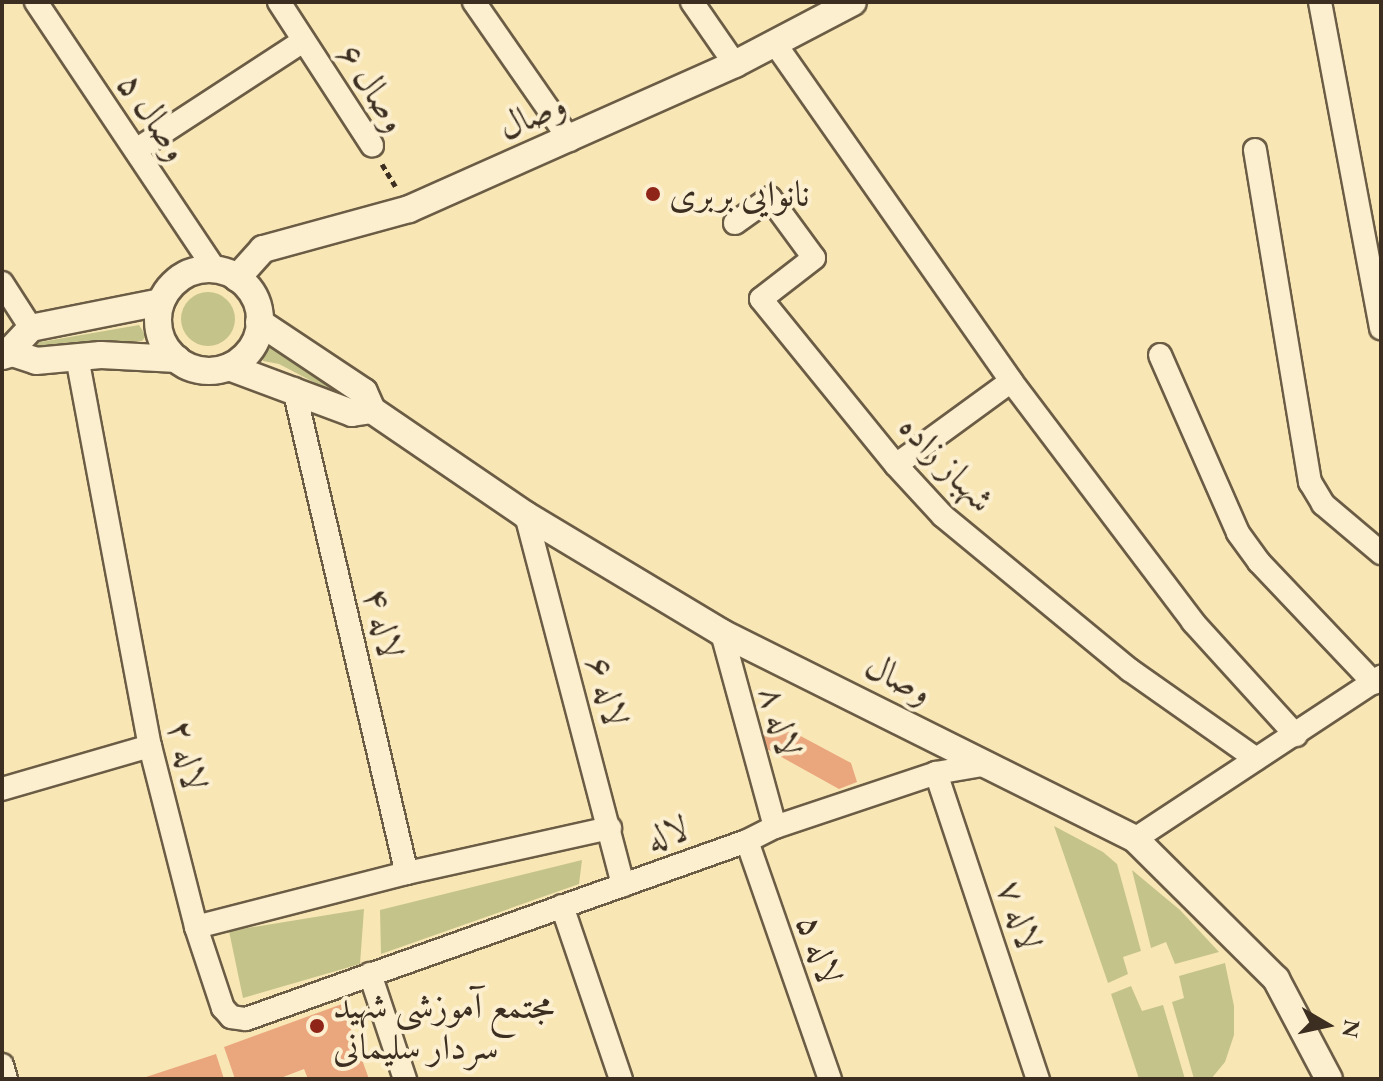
<!DOCTYPE html>
<meta charset="utf-8">
<style>
body{margin:0}
#map{position:relative;width:1383px;height:1081px;overflow:hidden;background:#f9e6b5;font-family:"EB Garamond",Amiri,serif}
div>[style]{position:absolute}
.green>*{inset:0;background:#c4c38a}
.round{border-radius:50%}
.building>*{inset:0;background:#eaa67d}
.path>*{height:5px;margin-top:-2.5px;transform-origin:0;background:repeating-linear-gradient(90deg,#3c2e20 0 6px,transparent 0 10px)}
.roads{filter:drop-shadow(2px 0 #6b5c45) drop-shadow(-2px 0 #6b5c45) drop-shadow(0 2px #6b5c45) drop-shadow(0 -2px #6b5c45)}
.minor>*{height:22px;margin:-11px;padding:0 11px;transform-origin:11px;border-radius:11px;background:#fbefcf}
.tertiary>*{height:26px;margin:-13px;padding:0 13px;transform-origin:13px;border-radius:13px;background:#fbefcf}
.tertiary>.ring{margin:-13px;padding:0;box-sizing:content-box;background:none;border:26px solid #fbefcf;border-radius:50%}
.secondary>*{height:30px;margin:-15px;padding:0 15px;transform-origin:15px;border-radius:15px;background:#fbefcf}
.dots>*{width:22px;height:22px;translate:-50% -50%;box-sizing:border-box;border:4px solid #fbefcf;border-radius:50%}
span{translate:-50% -50%;white-space:nowrap;text-align:center;line-height:1.15;-webkit-text-stroke:8px #fbefcf;paint-order:stroke}
.street-label{font-size:36px;color:#3c2e20}
.poi-label{font-size:36px;color:#3c2e20}
.left{translate:0 -50%;text-align:left}
.frame{position:absolute;inset:0;border:4px solid #3c2e20;pointer-events:none}
.north{position:absolute;left:1287px;top:985px;width:80px;height:80px;-webkit-text-stroke:6px #fbefcf;paint-order:stroke;rotate:99deg;font-size:22px;font-weight:700;line-height:32px;text-align:center;color:#3c2e20}
.north::after{content:'';display:block;margin:auto;width:28px;height:36px;background:#3c2e20;clip-path:polygon(50% 0,100% 100%,50% 72%,0 100%)}
</style>
<div id="map">
<div class="green">
<i class="round" style="left:181px;top:292px;width:54px;height:54px"></i>
<i style="clip-path:polygon(139px 325px,146px 336px,142px 341px,36px 349px,35px 343px)"></i>
<i style="clip-path:polygon(269px 341px,301px 367px,352px 396px,350px 401px,279px 364px,263px 361px,262px 350px)"></i>
<i style="clip-path:polygon(1054px 826px,1103px 852px,1117px 864px,1141px 951px,1123px 957px,1128px 974px,1108px 983px)"></i>
<i style="clip-path:polygon(582px 860px,579px 884px,381px 954px,380px 910px)"></i>
<i style="clip-path:polygon(1132px 870px,1180px 910px,1219px 952px,1175px 964px,1166px 942px,1151px 948px)"></i>
<i style="clip-path:polygon(364px 909px,360px 964px,243px 998px,229px 931px)"></i>
<i style="clip-path:polygon(1225px 963px,1234px 1006px,1234px 1035px,1225px 1062px,1211px 1079px,1194px 1079px,1172px 1002px,1184px 998px,1179px 976px)"></i>
<i style="clip-path:polygon(1131px 986px,1142px 1011px,1163px 1005px,1185px 1079px,1139px 1079px,1111px 994px)"></i>
</div>
<div class="building">
<i style="clip-path:polygon(780px 725px,851px 763px,857px 782px,839px 789px,767px 749px,761px 732px)"></i>
<i style="clip-path:polygon(342px 1004px,369px 1079px,308px 1079px,304px 1069px,278px 1079px,235px 1079px,224px 1047px)"></i>
<i style="clip-path:polygon(216px 1054px,224px 1079px,143px 1079px,143px 1078px)"></i>
</div>
<div class="path">
<i style="left:382px;top:164px;width:26px;rotate:59deg"></i>
</div>
<div class="roads">
<div class="minor">
<i style="left:36px;top:2px;width:321px;rotate:56.2deg"></i>
<i style="left:279px;top:2px;width:171px;rotate:57deg"></i>
<i style="left:474px;top:2px;width:168px;rotate:55.2deg"></i>
<i style="left:692px;top:2px;width:75px;rotate:55.3deg"></i>
<i style="left:1320px;top:2px;width:332px;rotate:79.4deg"></i>
<i style="left:776px;top:45px;width:410px;rotate:55deg"></i>
<i style="left:1011px;top:381px;width:302px;rotate:52.9deg"></i>
<i style="left:1193px;top:622px;width:153px;rotate:47.7deg"></i>
<i style="left:136px;top:150px;width:199px;rotate:-33.1deg"></i>
<i style="left:1255px;top:150px;width:337px;rotate:80.6deg"></i>
<i style="left:1310px;top:482px;width:26px;rotate:59deg"></i>
<i style="left:1323px;top:504px;width:76px;rotate:40.2deg"></i>
<i style="left:735px;top:223px;width:43px;rotate:-35.5deg"></i>
<i style="left:770px;top:198px;width:74px;rotate:53.7deg"></i>
<i style="left:814px;top:258px;width:67px;rotate:142.3deg"></i>
<i style="left:761px;top:299px;width:214px;rotate:50.9deg"></i>
<i style="left:896px;top:465px;width:69px;rotate:47.3deg"></i>
<i style="left:943px;top:516px;width:242px;rotate:39.5deg"></i>
<i style="left:1130px;top:670px;width:154px;rotate:35.2deg"></i>
<i style="left:2px;top:283px;width:54px;rotate:57.2deg"></i>
<i style="left:1160px;top:355px;width:194px;rotate:66.3deg"></i>
<i style="left:1238px;top:533px;width:36px;rotate:54deg"></i>
<i style="left:1259px;top:562px;width:167px;rotate:46.5deg"></i>
<i style="left:77px;top:357px;width:396px;rotate:79.4deg"></i>
<i style="left:150px;top:746px;width:187px;rotate:75.7deg"></i>
<i style="left:196px;top:927px;width:85px;rotate:71.6deg"></i>
<i style="left:223px;top:1008px;width:12px;rotate:48deg"></i>
<i style="left:231px;top:1017px;width:15px;rotate:8deg"></i>
<i style="left:246px;top:1019px;width:532px;rotate:-19.56deg"></i>
<i style="left:747px;top:841px;width:31px;rotate:-27deg"></i>
<i style="left:775px;top:827px;width:170px;rotate:-18.5deg"></i>
<i style="left:936px;top:773px;width:53px;rotate:-9.8deg"></i>
<i style="left:294px;top:389px;width:497px;rotate:76.9deg"></i>
<i style="left:896px;top:465px;width:142px;rotate:-36.1deg"></i>
<i style="left:526px;top:515px;width:383px;rotate:75.3deg"></i>
<i style="left:722px;top:633px;width:201px;rotate:74.7deg"></i>
<i style="left:936px;top:773px;width:323px;rotate:71.6deg"></i>
<i style="left:2px;top:789px;width:154px;rotate:-16.2deg"></i>
<i style="left:1135px;top:839px;width:295px;rotate:-33.4deg"></i>
<i style="left:747px;top:841px;width:252px;rotate:70.8deg"></i>
<i style="left:562px;top:906px;width:183px;rotate:71.2deg"></i>
<i style="left:196px;top:927px;width:218px;rotate:-14.4deg"></i>
<i style="left:407px;top:873px;width:208px;rotate:-12.5deg"></i>
<i style="left:370px;top:974px;width:111px;rotate:71.6deg"></i>
<i style="left:2px;top:1065px;width:15px;rotate:74deg"></i>
</div>
<div class="tertiary">
<i class="ring" style="left:158px;top:269px;width:76px;height:76px"></i>
<i style="left:237px;top:278px;width:39px;rotate:-48deg"></i>
<i style="left:263px;top:249px;width:151px;rotate:-15.3deg"></i>
<i style="left:409px;top:209px;width:357px;rotate:-24deg"></i>
<i style="left:735px;top:64px;width:133px;rotate:-27.7deg"></i>
<i style="left:161px;top:302px;width:133px;rotate:168.7deg"></i>
<i style="left:31px;top:328px;width:33px;rotate:133deg"></i>
<i style="left:9px;top:352px;width:28px;rotate:18deg"></i>
<i style="left:36px;top:361px;width:65px;rotate:-5.3deg"></i>
<i style="left:101px;top:355px;width:76px;rotate:3deg"></i>
<i style="left:259px;top:322px;width:126px;rotate:33.7deg"></i>
<i style="left:364px;top:392px;width:20px;rotate:66deg"></i>
<i style="left:229px;top:367px;width:131px;rotate:20.5deg"></i>
<i style="left:352px;top:413px;width:20px;rotate:-9deg"></i>
<i style="left:372px;top:410px;width:186px;rotate:34.3deg"></i>
<i style="left:526px;top:515px;width:229px;rotate:31deg"></i>
<i style="left:722px;top:633px;width:462px;rotate:26.5deg"></i>
<i style="left:1135px;top:839px;width:199px;rotate:44.8deg"></i>
<i style="left:1276px;top:979px;width:113px;rotate:62.1deg"></i>
</div>
<div class="secondary">
<i style="left:2px;top:354px;width:7px;rotate:-16deg"></i>
</div>
</div>
<div class="dots">
<i style="left:653px;top:194px;background:#8f2418"></i>
<i style="left:317px;top:1026px;background:#8f2418"></i>
</div>
<div class="street-label">
<span style="left:373px;top:87px;rotate:57deg">وصال ۶</span>
<span style="left:532px;top:115px;rotate:-24deg">وصال</span>
<span style="left:154px;top:116px;rotate:56deg">وصال ۵</span>
<span style="left:947px;top:463px;rotate:46deg">شهباز زاده</span>
<span style="left:384px;top:623px;rotate:77deg">لاله ۴</span>
<span style="left:899px;top:678px;rotate:26deg">وصال</span>
<span style="left:608px;top:691px;rotate:75deg">لاله ۶</span>
<span style="left:781px;top:721px;rotate:75deg">لاله ۸</span>
<span style="left:188px;top:755px;rotate:77deg">لاله ۲</span>
<span style="left:667px;top:833px;rotate:-20deg">لاله</span>
<span style="left:1020px;top:915px;rotate:72deg">لاله ۷</span>
<span style="left:820px;top:949px;rotate:71deg">لاله ۵</span>
</div>
<div class="poi-label">
<span class="left" style="left:669px;top:194px">نانوایی بربری</span>
<span class="left" style="left:333px;top:1026px">مجتمع آموزشی شهید<br>سردار سلیمانی</span>
</div>
<div class="frame"></div>
<div class="north">N</div>
</div>
